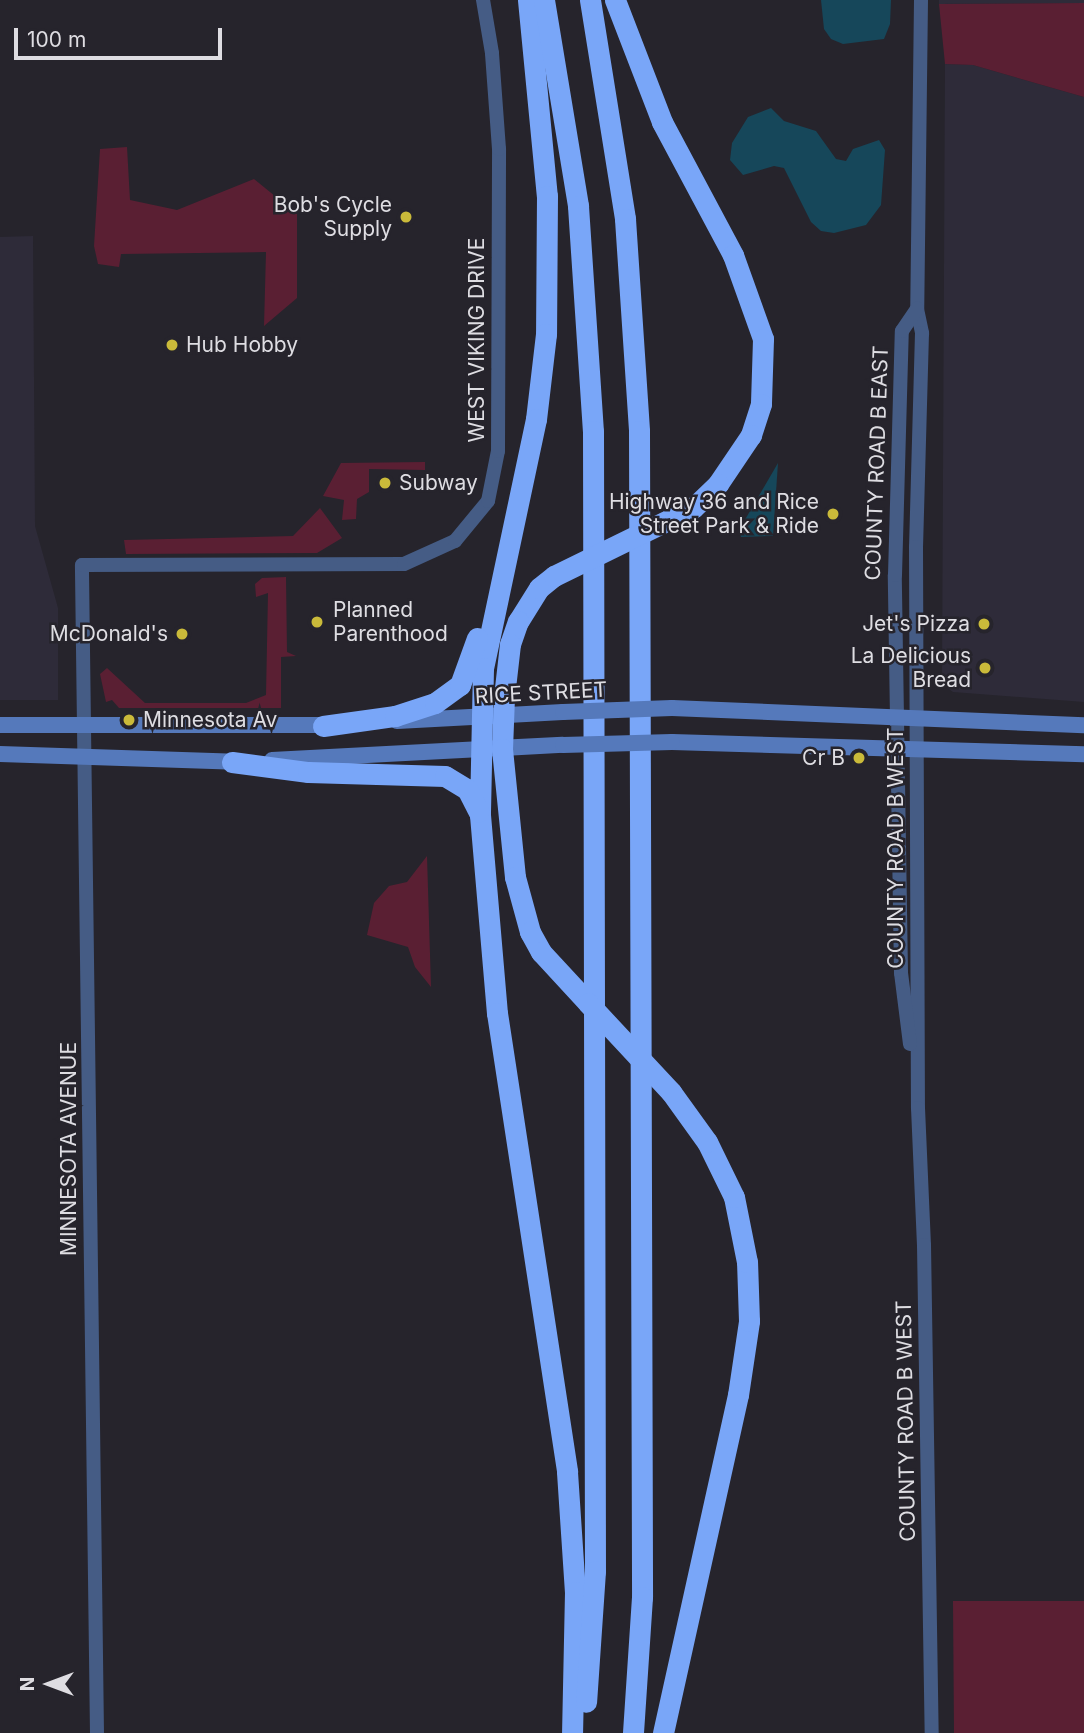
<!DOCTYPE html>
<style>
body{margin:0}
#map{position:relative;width:1084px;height:1733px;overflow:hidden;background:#26242c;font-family:Inter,sans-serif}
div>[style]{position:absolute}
.built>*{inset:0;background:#2e2b39}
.green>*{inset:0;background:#5a1f33}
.water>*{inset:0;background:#16475a}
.tertiary>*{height:14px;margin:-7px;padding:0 7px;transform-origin:7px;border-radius:7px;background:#455c85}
.secondary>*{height:16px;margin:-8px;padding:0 8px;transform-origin:8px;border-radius:8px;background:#5579bb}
.motorway>*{height:21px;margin:-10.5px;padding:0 10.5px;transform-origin:10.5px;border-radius:10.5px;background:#79a6f8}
.secondary-bridge>*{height:16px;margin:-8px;padding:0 8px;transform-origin:8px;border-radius:8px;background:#5579bb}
.motorway-bridge>*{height:21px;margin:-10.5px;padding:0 10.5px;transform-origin:10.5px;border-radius:10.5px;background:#79a6f8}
.dots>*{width:19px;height:19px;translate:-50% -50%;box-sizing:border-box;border:4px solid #26242c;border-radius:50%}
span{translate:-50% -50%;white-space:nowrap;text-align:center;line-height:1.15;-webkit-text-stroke:5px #26242c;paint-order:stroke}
.poi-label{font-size:21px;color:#dedde2}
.right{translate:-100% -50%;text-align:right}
.left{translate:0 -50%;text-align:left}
.street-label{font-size:21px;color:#dedde2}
.north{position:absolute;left:14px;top:1649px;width:70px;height:70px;-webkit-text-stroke:5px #26242c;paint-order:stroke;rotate:270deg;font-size:19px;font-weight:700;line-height:28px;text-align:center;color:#dedde2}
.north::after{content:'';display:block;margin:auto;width:24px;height:32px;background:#dedde2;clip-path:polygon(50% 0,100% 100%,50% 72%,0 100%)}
.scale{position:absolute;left:14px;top:28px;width:208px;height:32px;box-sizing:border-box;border:4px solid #dedde2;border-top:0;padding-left:9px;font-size:21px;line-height:24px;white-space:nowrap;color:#dedde2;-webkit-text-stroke:5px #26242c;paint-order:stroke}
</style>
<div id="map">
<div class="built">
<i style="clip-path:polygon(939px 0,1084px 0,1084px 3px,939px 4px)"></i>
<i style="clip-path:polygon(945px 64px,973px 65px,1084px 97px,1084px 702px,953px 692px,942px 684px)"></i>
<i style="clip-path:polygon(33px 236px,35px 526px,58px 608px,58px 700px,0 700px,0 237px)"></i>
</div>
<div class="green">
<i style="clip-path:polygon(1084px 3px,1084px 97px,973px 65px,945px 64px,939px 4px)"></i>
<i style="clip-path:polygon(127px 147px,130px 200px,177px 210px,254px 179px,297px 214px,297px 298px,264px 326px,266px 252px,121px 254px,119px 267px,98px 264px,94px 246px,100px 149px)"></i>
<i style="clip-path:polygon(425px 462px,425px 470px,369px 469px,369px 492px,357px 499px,356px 519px,342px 520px,344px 500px,323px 496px,341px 463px)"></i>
<i style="clip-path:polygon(320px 508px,342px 538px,317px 553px,126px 554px,124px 540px,293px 536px)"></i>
<i style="clip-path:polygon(286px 577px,287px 652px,296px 656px,281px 657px,281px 708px,119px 708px,112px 700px,106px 702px,100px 674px,107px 668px,145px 703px,246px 703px,266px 695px,268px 593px,256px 597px,255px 584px,262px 578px)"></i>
<i style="clip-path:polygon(427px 856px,431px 987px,415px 967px,408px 947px,367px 935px,374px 903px,389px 886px,407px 882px)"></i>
<i style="clip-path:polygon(953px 1601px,1084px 1601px,1084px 1733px,954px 1733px)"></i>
</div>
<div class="water">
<i style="clip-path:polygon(821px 0,891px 0,890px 24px,884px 39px,843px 44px,831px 39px,824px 29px)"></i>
<i style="clip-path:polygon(771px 108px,784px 121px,816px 131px,836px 159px,846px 161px,853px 149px,879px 140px,885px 150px,881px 205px,866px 225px,834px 233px,821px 231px,811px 222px,784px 168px,774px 166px,743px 175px,730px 160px,732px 143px,748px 117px)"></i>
<i style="clip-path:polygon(778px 463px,773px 536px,741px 537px,739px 530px)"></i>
</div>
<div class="tertiary">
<i style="left:921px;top:0;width:309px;rotate:90.7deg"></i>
<i style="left:917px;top:309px;width:25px;rotate:78deg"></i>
<i style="left:922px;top:333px;width:214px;rotate:91.6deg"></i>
<i style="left:916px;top:547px;width:561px;rotate:89.8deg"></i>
<i style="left:918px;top:1108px;width:137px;rotate:87.5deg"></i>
<i style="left:924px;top:1245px;width:488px;rotate:89.1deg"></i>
<i style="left:910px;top:1044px;width:72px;rotate:-97.2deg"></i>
<i style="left:901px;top:973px;width:398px;rotate:-90.9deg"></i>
<i style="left:895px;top:575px;width:244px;rotate:-88.4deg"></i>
<i style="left:902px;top:331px;width:27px;rotate:-56deg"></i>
<i style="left:97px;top:1733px;width:1168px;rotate:-90.74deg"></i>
<i style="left:82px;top:565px;width:322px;rotate:-0.2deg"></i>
<i style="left:404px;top:564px;width:56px;rotate:-24.3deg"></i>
<i style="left:455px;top:541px;width:52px;rotate:-50.5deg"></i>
<i style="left:488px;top:501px;width:51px;rotate:-78.7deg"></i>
<i style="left:498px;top:451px;width:302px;rotate:-89.8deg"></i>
<i style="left:499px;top:149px;width:96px;rotate:-94.2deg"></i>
<i style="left:492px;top:53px;width:54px;rotate:-99.6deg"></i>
</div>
<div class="secondary">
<i style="left:672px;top:708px;width:412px;rotate:2.4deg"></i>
<i style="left:397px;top:721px;width:166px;rotate:-3.1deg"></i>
<i style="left:0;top:725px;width:333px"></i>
<i style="left:672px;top:742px;width:412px;rotate:1.7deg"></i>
<i style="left:0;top:754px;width:243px;rotate:1.9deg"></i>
<i style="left:272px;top:760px;width:291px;rotate:-3deg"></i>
</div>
<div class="motorway">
<i style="left:528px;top:0;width:197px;rotate:84.5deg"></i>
<i style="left:547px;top:196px;width:138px;rotate:90.4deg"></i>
<i style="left:546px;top:334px;width:86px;rotate:96.7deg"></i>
<i style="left:536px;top:419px;width:255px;rotate:102deg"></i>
<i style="left:483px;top:668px;width:147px;rotate:91.2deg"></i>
<i style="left:480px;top:815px;width:199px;rotate:85.1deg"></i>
<i style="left:497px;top:1013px;width:464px;rotate:81.3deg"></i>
<i style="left:567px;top:1472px;width:120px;rotate:86.2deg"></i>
<i style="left:575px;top:1592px;width:141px;rotate:91.2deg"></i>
<i style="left:544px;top:0;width:209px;rotate:80.6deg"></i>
<i style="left:578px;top:206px;width:225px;rotate:86.2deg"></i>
<i style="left:593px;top:431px;width:1140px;rotate:89.9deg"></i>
<i style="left:595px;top:1571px;width:131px;rotate:93.9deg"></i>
<i style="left:590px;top:0;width:222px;rotate:80.9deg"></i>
<i style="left:625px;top:219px;width:212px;rotate:86.2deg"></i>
<i style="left:639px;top:431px;width:1166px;rotate:89.85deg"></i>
<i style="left:642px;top:1597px;width:136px;rotate:93.8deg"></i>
<i style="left:615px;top:0;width:131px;rotate:68.9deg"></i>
<i style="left:662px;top:122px;width:151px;rotate:61.9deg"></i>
<i style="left:733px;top:255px;width:89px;rotate:70.3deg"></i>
<i style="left:763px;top:339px;width:65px;rotate:91.8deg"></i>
<i style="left:761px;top:404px;width:33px;rotate:108deg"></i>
<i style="left:751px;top:435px;width:59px;rotate:124deg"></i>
<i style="left:718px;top:484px;width:35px;rotate:136deg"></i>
<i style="left:539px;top:588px;width:39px;rotate:122deg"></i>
<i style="left:518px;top:621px;width:24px;rotate:109deg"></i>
<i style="left:510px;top:644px;width:53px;rotate:96.5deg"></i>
<i style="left:504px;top:697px;width:52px;rotate:92.2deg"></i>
<i style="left:502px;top:749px;width:129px;rotate:84.2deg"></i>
<i style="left:515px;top:877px;width:57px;rotate:74.7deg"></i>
<i style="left:530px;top:932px;width:23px;rotate:61deg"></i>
<i style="left:541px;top:952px;width:69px;rotate:47.3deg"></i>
<i style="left:323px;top:726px;width:73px;rotate:-7.9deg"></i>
<i style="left:395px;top:716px;width:42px;rotate:-18deg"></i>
<i style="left:435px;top:703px;width:31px;rotate:-36deg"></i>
<i style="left:460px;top:685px;width:50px;rotate:-70.1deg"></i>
<i style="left:232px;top:762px;width:77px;rotate:7.5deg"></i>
<i style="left:308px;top:772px;width:137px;rotate:1.7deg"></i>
<i style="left:445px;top:776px;width:26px;rotate:31deg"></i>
<i style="left:467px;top:789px;width:25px;rotate:63deg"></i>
<i style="left:663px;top:1733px;width:346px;rotate:-77.5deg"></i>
<i style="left:738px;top:1395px;width:75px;rotate:-81.5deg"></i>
<i style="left:749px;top:1321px;width:59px;rotate:-91.9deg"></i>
<i style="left:747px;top:1262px;width:66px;rotate:-101.3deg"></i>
<i style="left:734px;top:1197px;width:61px;rotate:-116.1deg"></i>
<i style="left:707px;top:1142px;width:62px;rotate:-125.8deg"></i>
</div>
<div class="secondary-bridge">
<i style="left:563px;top:712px;width:109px;rotate:-2.1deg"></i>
<i style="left:563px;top:745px;width:109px;rotate:-1.6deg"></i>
</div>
<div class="motorway-bridge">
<i style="left:539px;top:588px;width:19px;rotate:-39deg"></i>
<i style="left:554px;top:576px;width:155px;rotate:-26.1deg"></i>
<i style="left:588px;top:1003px;width:122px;rotate:47deg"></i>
</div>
<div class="dots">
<i style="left:406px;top:217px;background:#caba3a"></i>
<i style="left:172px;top:345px;background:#caba3a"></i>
<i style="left:385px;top:483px;background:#caba3a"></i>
<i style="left:833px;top:514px;background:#caba3a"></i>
<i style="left:317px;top:622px;background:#caba3a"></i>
<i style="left:984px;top:624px;background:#caba3a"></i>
<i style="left:182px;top:634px;background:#caba3a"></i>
<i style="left:985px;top:668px;background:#caba3a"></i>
<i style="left:129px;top:720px;background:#caba3a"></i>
<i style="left:859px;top:758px;background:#caba3a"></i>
</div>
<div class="poi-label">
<span class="right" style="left:392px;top:217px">Bob's Cycle<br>Supply</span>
<span class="left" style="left:186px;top:345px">Hub Hobby</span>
<span class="left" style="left:399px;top:483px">Subway</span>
<span class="right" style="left:819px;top:514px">Highway 36 and Rice<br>Street Park &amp; Ride</span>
<span class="left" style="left:333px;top:622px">Planned<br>Parenthood</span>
<span class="right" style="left:970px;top:624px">Jet's Pizza</span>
<span class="right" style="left:168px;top:634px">McDonald's</span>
<span class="right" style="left:971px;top:668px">La Delicious<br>Bread</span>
<span class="left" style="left:143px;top:720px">Minnesota Av</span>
<span class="right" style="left:845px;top:758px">Cr B</span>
</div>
<div class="street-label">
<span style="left:477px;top:340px;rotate:-90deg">WEST VIKING DRIVE</span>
<span style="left:877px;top:463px;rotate:-88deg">COUNTY ROAD B EAST</span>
<span style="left:541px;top:693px;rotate:-3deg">RICE STREET</span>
<span style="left:896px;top:848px;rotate:-90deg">COUNTY ROAD B WEST</span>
<span style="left:69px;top:1149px;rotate:-90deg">MINNESOTA AVENUE</span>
<span style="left:906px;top:1421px;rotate:-91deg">COUNTY ROAD B WEST</span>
</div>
<div class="north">N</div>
<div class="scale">100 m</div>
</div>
